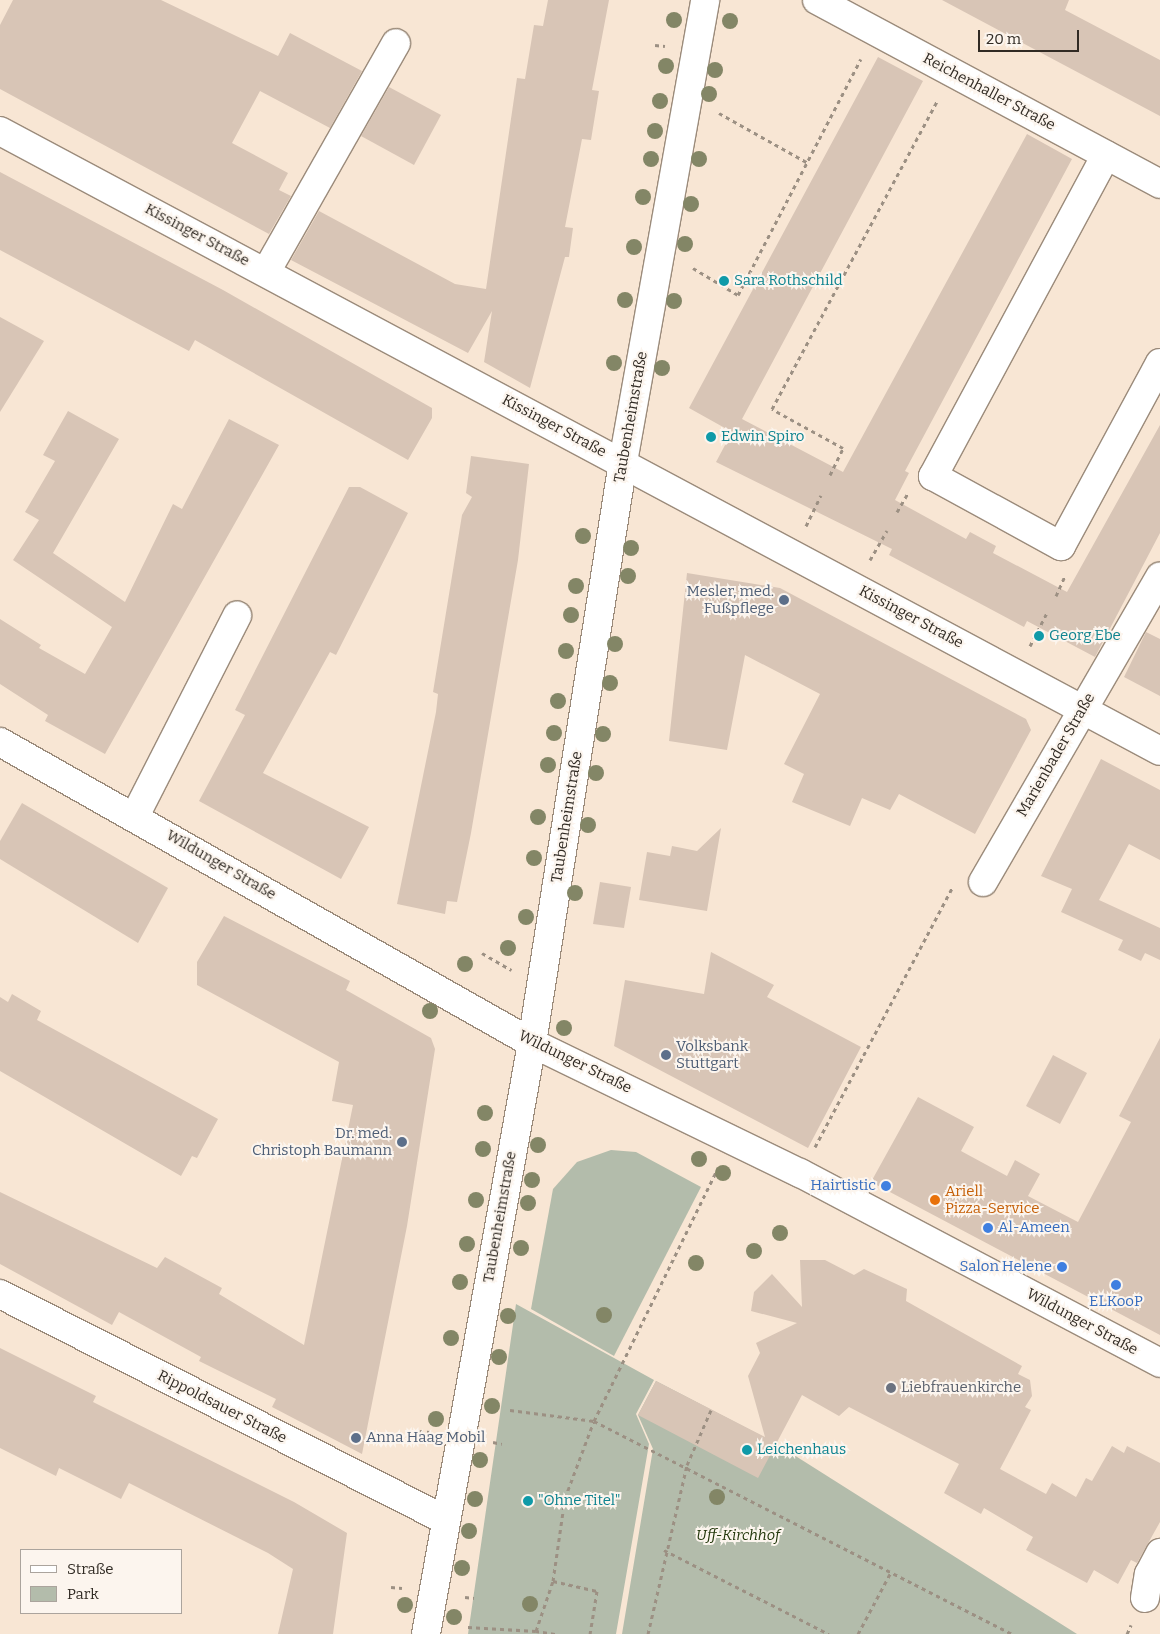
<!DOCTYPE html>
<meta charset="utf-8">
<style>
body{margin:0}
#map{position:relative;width:1160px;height:1634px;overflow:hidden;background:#f8e6d4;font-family:Bitter,serif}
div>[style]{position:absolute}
.green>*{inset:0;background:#b3bcab}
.building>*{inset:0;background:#d8c5b6}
.path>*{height:3px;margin-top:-1.5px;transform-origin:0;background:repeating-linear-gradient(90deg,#9c9083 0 4px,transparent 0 8px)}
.roads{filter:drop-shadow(1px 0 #9b8b7b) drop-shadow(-1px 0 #9b8b7b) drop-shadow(0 1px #9b8b7b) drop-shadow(0 -1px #9b8b7b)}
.minor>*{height:28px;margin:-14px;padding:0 14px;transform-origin:14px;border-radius:14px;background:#fff}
.trees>*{width:16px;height:16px;margin:-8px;border-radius:50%;background:#838666}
.dots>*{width:14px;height:14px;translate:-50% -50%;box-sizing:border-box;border:2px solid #fcf5ee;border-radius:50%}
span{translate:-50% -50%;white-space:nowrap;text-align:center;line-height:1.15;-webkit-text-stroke:4px #fcf5ee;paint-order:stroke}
.street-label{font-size:15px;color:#312b24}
.culture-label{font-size:15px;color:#0d838f}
.left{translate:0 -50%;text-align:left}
.service-label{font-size:15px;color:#4e5e75}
.right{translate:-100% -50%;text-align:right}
.shop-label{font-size:15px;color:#366cbe}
.food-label{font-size:15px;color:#c56008}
.worship-label{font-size:15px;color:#5b616d}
.park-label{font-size:15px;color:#23380c;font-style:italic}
.legend{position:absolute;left:20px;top:1549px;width:162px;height:65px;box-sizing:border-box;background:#fcf5ee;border:1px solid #aba49d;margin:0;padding:6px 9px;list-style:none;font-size:15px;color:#312b24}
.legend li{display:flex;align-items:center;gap:10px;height:25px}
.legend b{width:25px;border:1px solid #aba49d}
.scale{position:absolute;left:978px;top:30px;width:101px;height:22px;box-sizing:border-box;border:2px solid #312b24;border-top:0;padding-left:6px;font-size:15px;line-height:18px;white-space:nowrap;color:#312b24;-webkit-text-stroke:4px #fcf5ee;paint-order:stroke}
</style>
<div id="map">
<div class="green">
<i style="clip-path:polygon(611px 1150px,636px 1152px,701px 1187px,614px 1356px,531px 1309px,553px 1189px,577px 1162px)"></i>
<i style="clip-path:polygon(516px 1304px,654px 1380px,636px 1414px,649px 1444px,616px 1634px,468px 1634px)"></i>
<i style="clip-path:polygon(656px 1381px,775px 1443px,1077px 1634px,622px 1634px,653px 1449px,638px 1415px)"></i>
</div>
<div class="building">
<i style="clip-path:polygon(13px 0,161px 0,278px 56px,290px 33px,362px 71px,330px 128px,260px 91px,232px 143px,288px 173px,279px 190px,291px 196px,269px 234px,0 89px,0 25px)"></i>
<i style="clip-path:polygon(548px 0,609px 0,592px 90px,599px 91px,591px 140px,582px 139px,565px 227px,573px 228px,569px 257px,565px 257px,530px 388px,484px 362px,492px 311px,468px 353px,291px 260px,319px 211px,455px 284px,486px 289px,517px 78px,525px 79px,534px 25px,543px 26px)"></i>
<i style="clip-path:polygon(942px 0,1069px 0,1065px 10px,1160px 60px,1160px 116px)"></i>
<i style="clip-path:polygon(878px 57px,923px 81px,742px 419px,843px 472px,1027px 134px,1072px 159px,905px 471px,909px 473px,895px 500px,966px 539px,970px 532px,996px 546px,993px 553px,1067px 592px,1160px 425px,1160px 533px,1095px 657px,1027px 621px,1024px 627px,889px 555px,892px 549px,716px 462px,732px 432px,689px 408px)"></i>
<i style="clip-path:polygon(389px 87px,441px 115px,414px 165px,361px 136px)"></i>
<i style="clip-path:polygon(0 172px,223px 290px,432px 408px,432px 418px,408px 460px,195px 340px,189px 351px,0 250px)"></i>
<i style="clip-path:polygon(0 317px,44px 341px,0 412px)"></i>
<i style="clip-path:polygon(68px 411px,119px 439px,53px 553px,125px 602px,173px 504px,182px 509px,229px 419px,279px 445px,105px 754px,45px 721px,48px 715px,0 684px,0 619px,41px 645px,39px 648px,85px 674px,112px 627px,13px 560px,39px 520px,25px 512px,55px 461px,43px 455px)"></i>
<i style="clip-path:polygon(471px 456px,529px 464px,518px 560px,471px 833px,457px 902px,447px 901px,445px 914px,397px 904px,436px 712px,438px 694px,433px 692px,462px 515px,472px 497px,466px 493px)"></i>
<i style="clip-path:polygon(349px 487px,360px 487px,408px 513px,336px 655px,330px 652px,263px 773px,369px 827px,341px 879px,199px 801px,245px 715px,235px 710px)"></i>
<i style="clip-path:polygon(687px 573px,780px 588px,1026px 719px,1031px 730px,975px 834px,899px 794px,890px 810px,862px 798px,850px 826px,792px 802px,804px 774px,784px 764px,820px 694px,745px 655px,727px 750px,669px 741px)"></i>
<i style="clip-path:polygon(1146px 632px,1160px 639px,1160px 696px,1124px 677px)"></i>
<i style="clip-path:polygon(1101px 759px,1160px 790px,1160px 860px,1129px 844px,1099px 900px,1160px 928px,1160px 960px,1145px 953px,1141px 961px,1118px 950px,1123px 940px,1061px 912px,1072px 889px,1041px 876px)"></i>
<i style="clip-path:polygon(22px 803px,168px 888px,138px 943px,0 859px,0 841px)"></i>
<i style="clip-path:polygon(721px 828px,707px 911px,639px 900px,647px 852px,670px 856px,672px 846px,697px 851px)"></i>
<i style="clip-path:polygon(600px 882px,631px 887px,624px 928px,593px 924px)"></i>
<i style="clip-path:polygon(224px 916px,350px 981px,346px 990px,431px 1038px,435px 1049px,407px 1226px,362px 1454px,272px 1407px,276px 1399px,199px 1361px,201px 1357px,119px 1312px,112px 1325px,0 1264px,0 1192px,157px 1268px,165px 1257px,222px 1288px,219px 1294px,304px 1345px,353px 1105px,332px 1101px,339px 1062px,197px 985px,197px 962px)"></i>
<i style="clip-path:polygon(711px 952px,774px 985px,767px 997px,861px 1047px,808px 1148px,614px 1046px,625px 980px,704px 994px)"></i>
<i style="clip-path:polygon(12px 994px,41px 1011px,37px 1020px,218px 1119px,197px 1158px,192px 1156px,181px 1176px,0 1071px,0 997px,8px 1002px)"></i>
<i style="clip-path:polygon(1160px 1038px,1160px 1335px,871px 1182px,918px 1097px,974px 1127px,961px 1151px,1007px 1176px,1015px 1160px,1040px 1174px,1028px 1196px,1078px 1222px,1131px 1122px,1119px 1116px)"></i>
<i style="clip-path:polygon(1053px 1055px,1087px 1073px,1060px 1124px,1026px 1106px)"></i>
<i style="clip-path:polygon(800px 1260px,825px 1260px,854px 1275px,864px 1269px,907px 1289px,906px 1301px,1022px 1366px,1018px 1374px,1030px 1380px,1032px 1396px,1025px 1407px,1031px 1410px,1000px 1469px,1046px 1494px,1052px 1483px,1076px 1497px,1086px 1478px,1092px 1481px,1112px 1446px,1124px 1453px,1127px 1446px,1160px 1463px,1160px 1522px,1137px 1563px,1131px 1560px,1118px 1584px,1094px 1570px,1087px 1583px,1026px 1550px,1033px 1537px,984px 1508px,981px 1514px,944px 1493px,959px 1464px,849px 1407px,839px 1416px,802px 1395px,758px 1478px,638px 1415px,656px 1381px,765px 1437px,748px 1376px,760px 1353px,756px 1343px,797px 1323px,751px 1311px,754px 1292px,772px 1274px,802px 1307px)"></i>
<i style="clip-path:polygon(0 1348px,96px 1396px,93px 1402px,294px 1502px,347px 1533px,333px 1634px,278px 1634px,293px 1569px,268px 1553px,129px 1483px,121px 1499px,59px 1468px,56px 1476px,0 1448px)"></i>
</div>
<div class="path">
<i style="left:655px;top:45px;width:10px;rotate:6deg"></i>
<i style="left:719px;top:113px;width:102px;rotate:29.3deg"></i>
<i style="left:693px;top:268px;width:52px;rotate:31deg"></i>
<i style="left:738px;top:295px;width:266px;rotate:-62.5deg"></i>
<i style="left:830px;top:475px;width:30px;rotate:-64deg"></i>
<i style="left:843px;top:448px;width:81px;rotate:-151.2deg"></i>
<i style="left:772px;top:409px;width:349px;rotate:-61.8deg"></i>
<i style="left:897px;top:512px;width:22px;rotate:-60deg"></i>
<i style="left:806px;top:526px;width:34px;rotate:-64deg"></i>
<i style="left:870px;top:560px;width:34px;rotate:-60deg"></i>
<i style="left:1056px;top:596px;width:22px;rotate:-66deg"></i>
<i style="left:1030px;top:646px;width:36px;rotate:-63deg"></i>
<i style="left:482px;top:953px;width:34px;rotate:30deg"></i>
<i style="left:815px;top:1147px;width:293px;rotate:-62.1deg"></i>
<i style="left:510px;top:1410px;width:85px;rotate:7.5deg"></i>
<i style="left:594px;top:1421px;width:469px;rotate:27deg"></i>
<i style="left:419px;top:1431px;width:11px;rotate:5deg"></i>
<i style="left:493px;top:1442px;width:9px;rotate:13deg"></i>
<i style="left:664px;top:1550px;width:185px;rotate:27deg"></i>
<i style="left:553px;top:1581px;width:45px;rotate:12.8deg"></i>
<i style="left:597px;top:1591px;width:44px;rotate:99.2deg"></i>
<i style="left:391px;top:1587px;width:11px;rotate:5deg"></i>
<i style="left:465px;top:1597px;width:9px;rotate:6deg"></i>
<i style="left:468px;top:1627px;width:68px;rotate:3.4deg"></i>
<i style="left:555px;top:1634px;width:19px;rotate:-171deg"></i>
<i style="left:536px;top:1631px;width:53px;rotate:-71.2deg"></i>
<i style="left:553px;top:1581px;width:84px;rotate:-81.8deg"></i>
<i style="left:565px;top:1498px;width:82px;rotate:-69.4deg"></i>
<i style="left:594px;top:1421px;width:282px;rotate:-63.9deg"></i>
<i style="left:648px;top:1634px;width:173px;rotate:-77deg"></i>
<i style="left:687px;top:1465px;width:60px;rotate:-66.4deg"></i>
<i style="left:858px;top:1634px;width:70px;rotate:-62deg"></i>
<i style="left:1127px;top:1634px;width:10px;rotate:-66deg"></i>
</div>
<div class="roads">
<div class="minor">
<i style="left:817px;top:0;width:389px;rotate:28.2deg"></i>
<i style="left:0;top:131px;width:1315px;rotate:28.12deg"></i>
<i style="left:1106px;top:155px;width:365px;rotate:118.3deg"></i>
<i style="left:933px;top:476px;width:146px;rotate:28.7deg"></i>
<i style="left:1061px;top:546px;width:208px;rotate:-61.6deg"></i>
<i style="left:266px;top:272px;width:263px;rotate:-60.4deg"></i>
<i style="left:0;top:742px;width:611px;rotate:29.5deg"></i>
<i style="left:532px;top:1043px;width:298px;rotate:25.9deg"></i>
<i style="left:800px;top:1173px;width:407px;rotate:27.8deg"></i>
<i style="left:135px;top:816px;width:225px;rotate:-63deg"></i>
<i style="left:983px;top:882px;width:353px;rotate:-59.9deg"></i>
<i style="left:0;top:1294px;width:499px;rotate:26.9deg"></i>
<i style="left:1145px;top:1598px;width:24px;rotate:-81deg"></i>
<i style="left:1149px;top:1574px;width:24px;rotate:-62deg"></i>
<i style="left:426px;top:1634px;width:600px;rotate:-79.83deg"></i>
<i style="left:532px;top:1043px;width:588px;rotate:-81.1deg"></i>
<i style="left:623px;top:462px;width:469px;rotate:-79.9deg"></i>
</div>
</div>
<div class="trees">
<i style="left:674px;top:20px"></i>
<i style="left:730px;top:21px"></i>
<i style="left:666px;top:66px"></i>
<i style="left:715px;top:70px"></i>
<i style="left:709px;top:94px"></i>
<i style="left:660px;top:101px"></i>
<i style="left:655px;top:131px"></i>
<i style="left:651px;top:159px"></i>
<i style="left:699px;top:159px"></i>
<i style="left:643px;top:197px"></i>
<i style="left:691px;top:204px"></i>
<i style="left:685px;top:244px"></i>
<i style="left:634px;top:247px"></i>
<i style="left:625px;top:300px"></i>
<i style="left:674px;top:301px"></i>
<i style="left:614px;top:363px"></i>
<i style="left:662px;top:368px"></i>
<i style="left:583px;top:536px"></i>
<i style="left:631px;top:548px"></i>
<i style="left:628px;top:576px"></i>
<i style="left:576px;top:586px"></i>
<i style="left:571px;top:615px"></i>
<i style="left:615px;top:644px"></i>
<i style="left:566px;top:651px"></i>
<i style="left:610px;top:683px"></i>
<i style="left:558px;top:701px"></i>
<i style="left:554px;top:733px"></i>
<i style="left:603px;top:734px"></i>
<i style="left:548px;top:765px"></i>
<i style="left:596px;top:773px"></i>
<i style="left:538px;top:817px"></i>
<i style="left:588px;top:825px"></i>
<i style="left:534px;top:858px"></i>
<i style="left:575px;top:893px"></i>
<i style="left:526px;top:917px"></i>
<i style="left:508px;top:948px"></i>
<i style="left:465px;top:964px"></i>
<i style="left:430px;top:1011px"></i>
<i style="left:564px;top:1028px"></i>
<i style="left:485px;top:1113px"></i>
<i style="left:538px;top:1145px"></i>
<i style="left:483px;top:1149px"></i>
<i style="left:699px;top:1159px"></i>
<i style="left:723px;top:1173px"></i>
<i style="left:532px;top:1180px"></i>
<i style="left:476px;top:1200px"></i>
<i style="left:528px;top:1203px"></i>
<i style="left:780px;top:1233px"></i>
<i style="left:467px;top:1244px"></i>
<i style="left:521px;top:1248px"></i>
<i style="left:754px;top:1251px"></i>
<i style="left:696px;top:1263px"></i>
<i style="left:460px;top:1282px"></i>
<i style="left:604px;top:1315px"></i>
<i style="left:508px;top:1316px"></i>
<i style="left:451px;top:1338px"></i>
<i style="left:499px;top:1357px"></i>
<i style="left:492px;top:1406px"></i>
<i style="left:436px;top:1419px"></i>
<i style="left:480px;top:1460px"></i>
<i style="left:717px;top:1497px"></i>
<i style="left:475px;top:1499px"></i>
<i style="left:469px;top:1531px"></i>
<i style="left:462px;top:1568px"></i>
<i style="left:530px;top:1604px"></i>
<i style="left:405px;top:1605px"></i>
<i style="left:454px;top:1617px"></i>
</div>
<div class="dots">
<i style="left:724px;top:281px;background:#0f9aa8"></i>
<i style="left:711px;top:437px;background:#0f9aa8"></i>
<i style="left:784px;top:600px;background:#5c6f8a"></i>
<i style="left:1039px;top:636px;background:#0f9aa8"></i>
<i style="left:666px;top:1055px;background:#5c6f8a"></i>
<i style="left:402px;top:1142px;background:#5c6f8a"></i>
<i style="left:886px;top:1186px;background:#3f7fe0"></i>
<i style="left:935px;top:1200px;background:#e8710a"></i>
<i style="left:988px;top:1228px;background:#3f7fe0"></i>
<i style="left:1062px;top:1267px;background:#3f7fe0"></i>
<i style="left:1116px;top:1285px;background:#3f7fe0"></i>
<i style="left:891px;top:1388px;background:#6b7280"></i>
<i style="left:356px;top:1438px;background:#5c6f8a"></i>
<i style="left:747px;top:1450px;background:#0f9aa8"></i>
<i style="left:528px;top:1501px;background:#0f9aa8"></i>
</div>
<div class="street-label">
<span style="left:989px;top:92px;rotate:28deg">Reichenhaller Straße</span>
<span style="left:197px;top:235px;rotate:28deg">Kissinger Straße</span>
<span style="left:631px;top:417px;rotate:-80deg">Taubenheimstraße</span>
<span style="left:554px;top:426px;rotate:28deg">Kissinger Straße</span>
<span style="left:911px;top:617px;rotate:28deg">Kissinger Straße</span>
<span style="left:1056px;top:755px;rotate:-60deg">Marienbader Straße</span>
<span style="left:567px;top:817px;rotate:-81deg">Taubenheimstraße</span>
<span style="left:221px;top:865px;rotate:30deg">Wildunger Straße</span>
<span style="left:575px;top:1062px;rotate:26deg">Wildunger Straße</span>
<span style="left:500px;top:1217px;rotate:-80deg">Taubenheimstraße</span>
<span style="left:1082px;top:1322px;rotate:28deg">Wildunger Straße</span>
<span style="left:222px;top:1407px;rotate:27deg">Rippoldsauer Straße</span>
</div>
<div class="culture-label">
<span class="left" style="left:734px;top:281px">Sara Rothschild</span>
<span class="left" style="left:721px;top:437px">Edwin Spiro</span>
<span class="left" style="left:1049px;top:636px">Georg Ebe</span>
<span class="left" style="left:757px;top:1450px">Leichenhaus</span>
<span class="left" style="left:538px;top:1501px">"Ohne Titel"</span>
</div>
<div class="service-label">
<span class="right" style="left:774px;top:600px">Mesler, med.<br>Fußpflege</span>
<span class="left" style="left:676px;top:1055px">Volksbank<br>Stuttgart</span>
<span class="right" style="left:392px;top:1142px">Dr. med.<br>Christoph Baumann</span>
<span class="left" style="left:366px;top:1438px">Anna Haag Mobil</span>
</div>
<div class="shop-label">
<span class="right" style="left:876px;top:1186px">Hairtistic</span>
<span class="left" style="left:998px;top:1228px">Al-Ameen</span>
<span class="right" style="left:1052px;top:1267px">Salon Helene</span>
<span style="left:1116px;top:1302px">ELKooP</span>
</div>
<div class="food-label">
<span class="left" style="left:945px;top:1200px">Ariell<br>Pizza-Service</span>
</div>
<div class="worship-label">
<span class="left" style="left:901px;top:1388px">Liebfrauenkirche</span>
</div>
<div class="park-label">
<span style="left:738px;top:1536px">Uff-Kirchhof</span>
</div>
<ul class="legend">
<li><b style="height:6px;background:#fff"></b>Straße</li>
<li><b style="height:14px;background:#b3bcab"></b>Park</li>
</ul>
<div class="scale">20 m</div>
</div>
